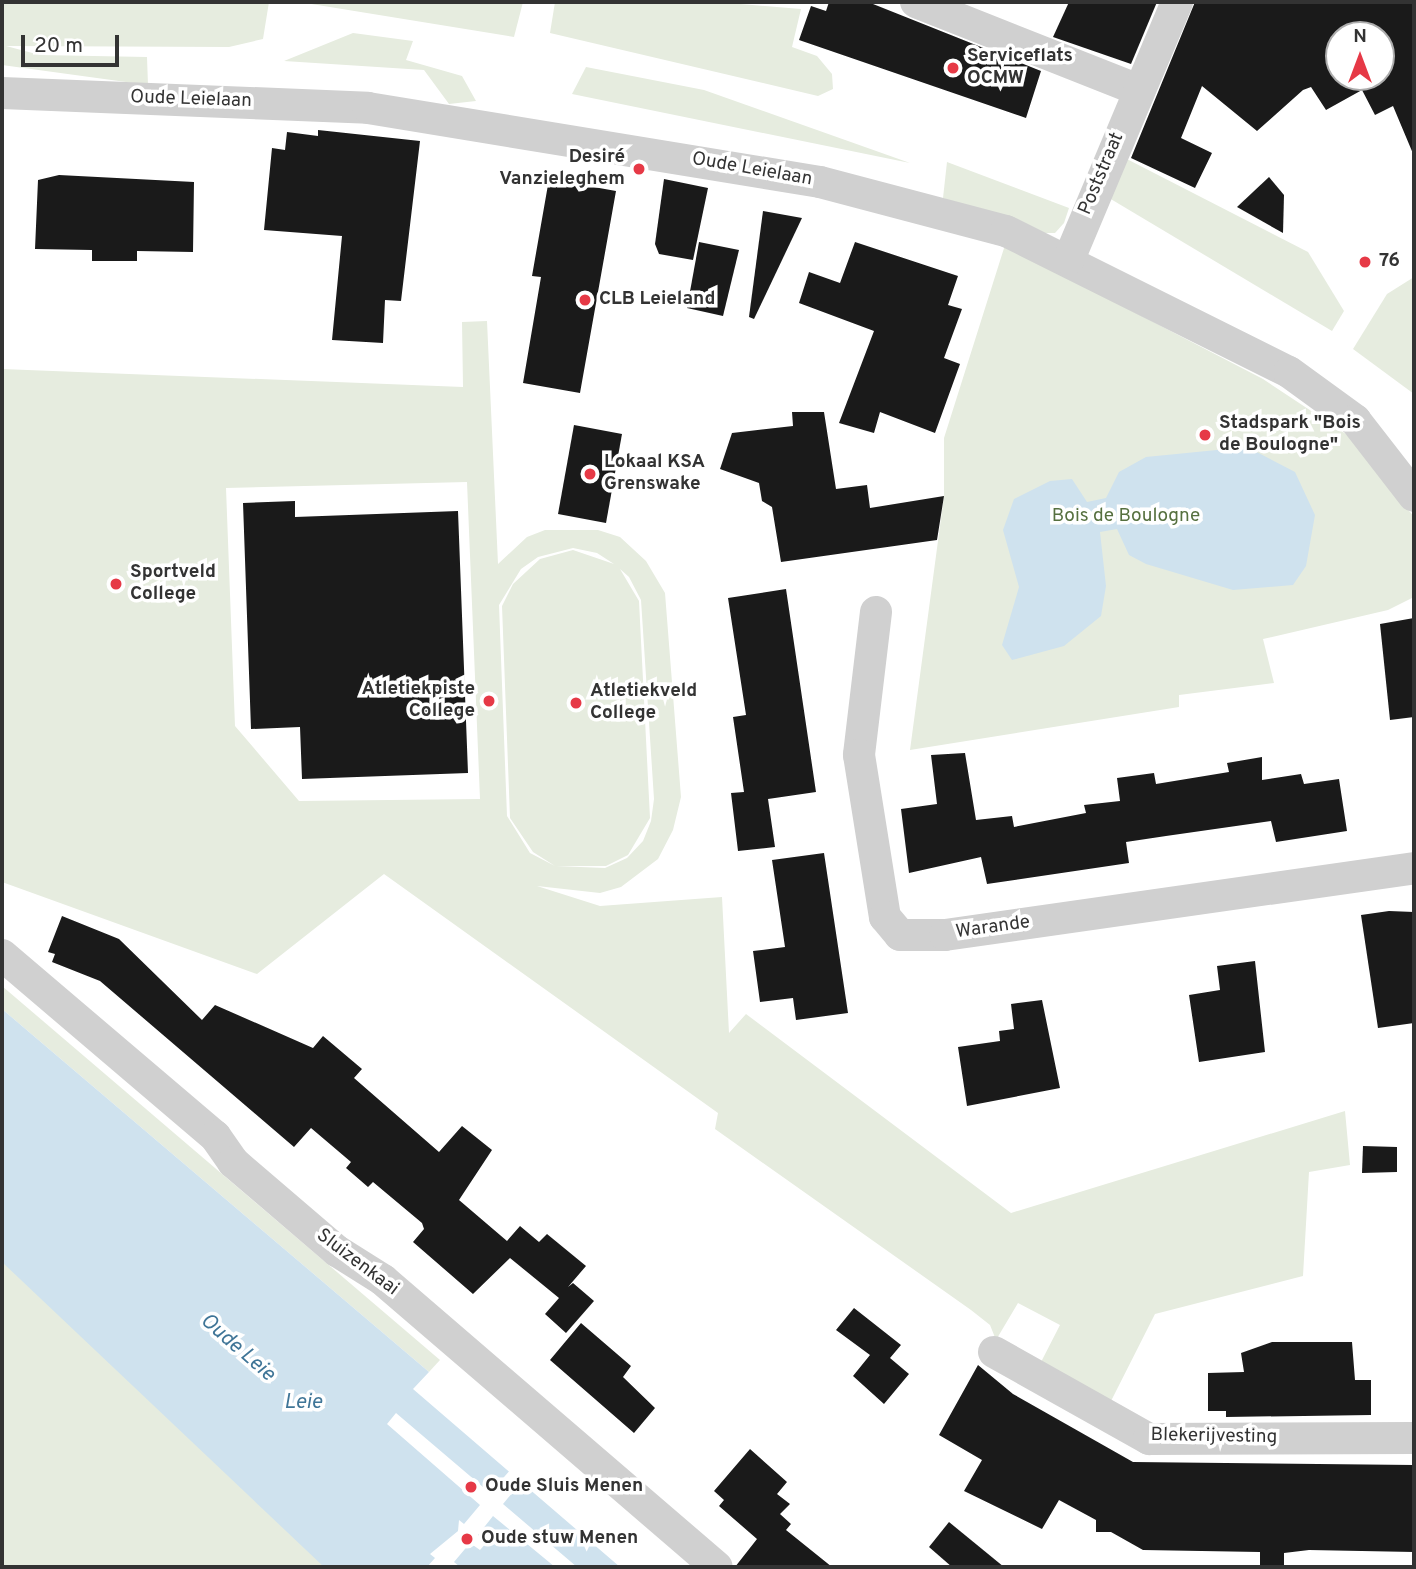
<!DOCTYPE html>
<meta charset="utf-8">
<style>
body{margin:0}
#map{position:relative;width:1416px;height:1569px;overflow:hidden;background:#fff;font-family:Overpass,sans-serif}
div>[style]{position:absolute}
.green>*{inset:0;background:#e6ecdf}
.water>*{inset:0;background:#cfe2ee}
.pier>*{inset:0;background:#fff}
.building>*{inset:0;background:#1a1a1a}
.street>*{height:32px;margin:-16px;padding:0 16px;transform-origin:16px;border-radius:16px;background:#d0d0d0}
.dots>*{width:19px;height:19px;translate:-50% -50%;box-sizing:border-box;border:4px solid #fff;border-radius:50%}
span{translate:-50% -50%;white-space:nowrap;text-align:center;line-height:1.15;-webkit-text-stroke:7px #fff;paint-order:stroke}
.poi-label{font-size:19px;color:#333;font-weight:700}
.left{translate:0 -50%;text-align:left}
.right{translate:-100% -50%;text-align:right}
.street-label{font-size:19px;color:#333}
.park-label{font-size:19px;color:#56703f}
.water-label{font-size:21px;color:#3f7597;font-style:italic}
.frame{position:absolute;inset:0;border:4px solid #333;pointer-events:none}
.north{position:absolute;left:1325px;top:21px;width:70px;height:70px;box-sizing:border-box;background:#fff;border:2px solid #adadad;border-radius:50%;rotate:0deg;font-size:19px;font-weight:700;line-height:28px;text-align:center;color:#333}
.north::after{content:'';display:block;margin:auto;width:24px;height:32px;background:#e63946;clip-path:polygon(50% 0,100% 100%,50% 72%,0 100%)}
.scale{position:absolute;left:21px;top:35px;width:98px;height:32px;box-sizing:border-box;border:4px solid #333;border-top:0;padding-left:9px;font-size:21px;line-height:24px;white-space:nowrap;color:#333;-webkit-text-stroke:5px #fff;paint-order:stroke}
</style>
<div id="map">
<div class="green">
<i style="clip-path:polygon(3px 2px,269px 2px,263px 39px,229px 47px,6px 46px,40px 55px,147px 57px,148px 85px,2px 65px)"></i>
<i style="clip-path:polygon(299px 2px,523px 2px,514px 37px)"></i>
<i style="clip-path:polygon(555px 2px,717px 2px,801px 9px,792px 47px,817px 56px,832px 74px,833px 89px,818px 96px,550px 33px)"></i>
<i style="clip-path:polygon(353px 33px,413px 41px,406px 60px,462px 76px,476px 101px,449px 104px,424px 70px,284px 61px)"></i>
<i style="clip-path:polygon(586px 67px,704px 90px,910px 163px,572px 94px)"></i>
<i style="clip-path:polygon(1119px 155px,1308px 252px,1344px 311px,1332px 331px,1104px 195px)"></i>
<i style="clip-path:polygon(947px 162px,1069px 208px,1064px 223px,1055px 233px,1039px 233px,943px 198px)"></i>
<i style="clip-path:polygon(1005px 245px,1263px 379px,1349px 436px,1414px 517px,1414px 597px,1388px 610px,1263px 639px,1274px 683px,1179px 695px,1179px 707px,910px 750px,944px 496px,944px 438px)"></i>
<i style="clip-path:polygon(1414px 277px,1414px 394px,1353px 349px,1387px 294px)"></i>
<i style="clip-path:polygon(evenodd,487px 321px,498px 564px,527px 537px,545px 530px,598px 530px,620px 537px,646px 561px,665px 593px,681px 797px,673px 830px,658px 859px,621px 887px,600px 893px,537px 886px,600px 906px,722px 897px,729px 1033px,746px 1014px,1011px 1213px,1345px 1111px,1350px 1165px,1309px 1172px,1303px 1276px,1155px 1314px,1109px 1405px,1040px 1364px,1060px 1325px,1018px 1303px,996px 1340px,990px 1325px,971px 1310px,715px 1129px,718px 1113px,384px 874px,257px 974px,2px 882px,2px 369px,463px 387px,462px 322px,487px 321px,467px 482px,480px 799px,299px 801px,235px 726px,226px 488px,467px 482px,487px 321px,573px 548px,597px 553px,614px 564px,573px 550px,540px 559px,513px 584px,502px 606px,510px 818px,533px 852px,555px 866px,530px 853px,507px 816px,499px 605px,521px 569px,538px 557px,573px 548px,487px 321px,620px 569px,629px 577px,641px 600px,654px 799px,651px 821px,643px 841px,627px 858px,605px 868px,556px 866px,606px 866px,628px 855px,650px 818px,639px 601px,620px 569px)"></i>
<i style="clip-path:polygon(2px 986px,440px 1360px,429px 1372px,2px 1009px)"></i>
<i style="clip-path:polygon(2px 1259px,326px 1567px,2px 1567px)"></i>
</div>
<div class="water">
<i style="clip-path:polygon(1247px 447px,1295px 472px,1315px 515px,1306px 566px,1293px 585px,1233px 590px,1146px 564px,1129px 555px,1117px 529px,1100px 532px,1106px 586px,1101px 616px,1064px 646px,1012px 660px,1002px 645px,1019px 587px,1003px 530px,1014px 499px,1050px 481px,1072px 479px,1087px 502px,1106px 498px,1119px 472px,1146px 457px)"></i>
<i style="clip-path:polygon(2px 1009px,429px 1372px,413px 1389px,620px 1567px,324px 1567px,2px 1262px)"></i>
</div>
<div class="pier">
<i style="clip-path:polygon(396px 1413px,490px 1493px,511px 1469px,523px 1480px,503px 1504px,577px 1567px,555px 1567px,493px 1516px,478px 1535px,487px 1542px,480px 1550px,470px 1543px,454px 1562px,460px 1567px,427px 1567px,435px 1558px,430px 1554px,458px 1531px,459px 1520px,464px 1524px,480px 1505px,387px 1424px)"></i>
</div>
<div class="building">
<i style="clip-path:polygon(829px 2px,868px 2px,1041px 71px,1026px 118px,799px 40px,811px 6px,826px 11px)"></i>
<i style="clip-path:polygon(1069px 2px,1157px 2px,1131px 64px,1053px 37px)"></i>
<i style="clip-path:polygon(evenodd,1195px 2px,1414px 2px,1414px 156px,1393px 106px,1375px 115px,1362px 90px,1326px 110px,1311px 87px,1303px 90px,1257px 131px,1202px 86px,1181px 138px,1212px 153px,1195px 188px,1131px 158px,1195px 2px,1339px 35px,1381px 35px,1381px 77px,1339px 77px,1339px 35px)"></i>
<i style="clip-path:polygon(318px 130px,420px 141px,401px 301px,385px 300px,383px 343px,332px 340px,342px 236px,264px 230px,272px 148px,285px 150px,287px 132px,318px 136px)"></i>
<i style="clip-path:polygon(59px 175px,194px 182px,193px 252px,137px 251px,137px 261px,92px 261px,92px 250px,35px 249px,38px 180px)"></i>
<i style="clip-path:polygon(1269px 177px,1284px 195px,1283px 233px,1237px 207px)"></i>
<i style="clip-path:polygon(549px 179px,616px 191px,580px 393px,523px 383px,541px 277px,532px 276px)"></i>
<i style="clip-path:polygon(664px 179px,708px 188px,693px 260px,659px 254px,655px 244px)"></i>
<i style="clip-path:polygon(763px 211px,802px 218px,754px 319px,749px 317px)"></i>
<i style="clip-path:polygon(699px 242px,739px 250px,723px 316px,687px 308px)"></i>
<i style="clip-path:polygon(855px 242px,958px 276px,948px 305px,962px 309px,944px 358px,960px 364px,935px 433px,880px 412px,874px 433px,839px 423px,874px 331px,799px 303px,809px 272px,840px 283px)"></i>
<i style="clip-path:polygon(792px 412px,824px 412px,836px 489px,867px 485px,870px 508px,944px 496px,937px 540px,781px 562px,772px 507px,762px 501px,759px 483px,720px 469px,732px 433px,793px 426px)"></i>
<i style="clip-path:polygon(574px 425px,622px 434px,606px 523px,558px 514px)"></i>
<i style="clip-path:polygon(295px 501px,295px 517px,458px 511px,468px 773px,302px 779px,300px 727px,251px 729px,243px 503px)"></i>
<i style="clip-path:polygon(786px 589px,816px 792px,768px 799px,775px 847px,738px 851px,731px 793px,744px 792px,733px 717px,746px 715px,728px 598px)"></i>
<i style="clip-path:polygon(1414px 618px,1414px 717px,1390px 720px,1380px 624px)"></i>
<i style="clip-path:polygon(965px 753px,976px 820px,1012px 816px,1014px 827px,1086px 813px,1084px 805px,1120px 801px,1117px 778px,1154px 773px,1156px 784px,1229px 772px,1227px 763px,1262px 757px,1262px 780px,1301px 774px,1304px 784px,1339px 779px,1347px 831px,1276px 842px,1271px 821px,1166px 836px,1126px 842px,1129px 863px,987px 884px,981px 857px,909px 873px,901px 809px,937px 804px,931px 755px)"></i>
<i style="clip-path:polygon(824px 853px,848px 1013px,796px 1020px,793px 998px,760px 1002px,753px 951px,785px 947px,772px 860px)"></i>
<i style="clip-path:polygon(1389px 911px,1414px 912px,1414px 1023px,1378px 1028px,1361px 915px)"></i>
<i style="clip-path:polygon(62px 916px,119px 939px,202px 1020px,215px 1005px,313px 1048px,323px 1036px,362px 1069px,354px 1078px,439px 1152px,462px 1126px,492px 1150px,459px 1200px,507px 1241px,520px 1226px,539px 1242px,547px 1234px,586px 1266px,568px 1287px,573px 1283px,594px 1301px,566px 1333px,545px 1314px,559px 1298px,510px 1258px,473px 1294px,413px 1242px,424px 1229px,422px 1223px,373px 1182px,368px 1187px,346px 1168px,351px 1162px,311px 1128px,294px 1147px,100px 981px,52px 962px,55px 954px,48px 952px)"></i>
<i style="clip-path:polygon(1255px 961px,1265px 1052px,1199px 1062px,1189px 995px,1220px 990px,1217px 966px)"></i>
<i style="clip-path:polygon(1042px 1000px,1060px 1088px,967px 1106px,958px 1047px,1000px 1041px,999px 1031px,1014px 1029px,1011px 1004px)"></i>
<i style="clip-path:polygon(1363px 1146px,1397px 1147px,1397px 1172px,1362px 1173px)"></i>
<i style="clip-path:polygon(854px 1308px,901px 1345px,890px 1358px,909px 1374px,884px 1404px,853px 1376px,870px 1355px,836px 1330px)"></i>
<i style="clip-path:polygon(581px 1323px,631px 1366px,623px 1377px,655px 1408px,634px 1433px,550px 1360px)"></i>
<i style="clip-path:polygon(1272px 1342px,1352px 1342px,1355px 1380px,1371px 1380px,1371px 1415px,1226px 1417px,1226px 1411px,1208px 1411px,1208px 1373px,1244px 1372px,1241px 1353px)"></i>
<i style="clip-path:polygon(978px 1365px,1013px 1394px,1133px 1462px,1414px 1465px,1414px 1552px,1309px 1550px,1284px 1553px,1284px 1565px,1260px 1565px,1260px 1552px,1143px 1550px,1111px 1532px,1096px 1532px,1096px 1520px,1059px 1500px,1042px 1529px,964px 1491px,982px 1460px,939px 1435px)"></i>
<i style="clip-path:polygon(750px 1449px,787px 1482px,777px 1494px,790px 1504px,780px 1514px,791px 1524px,786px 1530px,832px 1567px,735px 1567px,757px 1539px,719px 1506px,724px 1500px,714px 1491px)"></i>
<i style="clip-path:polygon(949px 1522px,1004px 1567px,952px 1567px,929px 1547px)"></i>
</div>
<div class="street">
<i style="left:916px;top:2px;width:239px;rotate:21.6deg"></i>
<i style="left:2px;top:93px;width:366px;rotate:2.3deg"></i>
<i style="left:368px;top:108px;width:458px;rotate:9.3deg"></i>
<i style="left:820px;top:182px;width:192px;rotate:14.8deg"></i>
<i style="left:1006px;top:231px;width:316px;rotate:26.5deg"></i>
<i style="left:1289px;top:372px;width:82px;rotate:36deg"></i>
<i style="left:1355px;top:420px;width:96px;rotate:52.2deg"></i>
<i style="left:1069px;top:259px;width:279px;rotate:-67.2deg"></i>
<i style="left:876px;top:612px;width:144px;rotate:96.8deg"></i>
<i style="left:859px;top:755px;width:164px;rotate:80.9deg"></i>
<i style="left:885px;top:917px;width:23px;rotate:50deg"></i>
<i style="left:900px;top:935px;width:45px"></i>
<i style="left:945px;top:935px;width:474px;rotate:-8.1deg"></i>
<i style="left:2px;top:955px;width:280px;rotate:40.4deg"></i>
<i style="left:215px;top:1136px;width:32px;rotate:55deg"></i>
<i style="left:233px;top:1162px;width:137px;rotate:40.6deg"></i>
<i style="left:337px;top:1251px;width:54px;rotate:32.2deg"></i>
<i style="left:383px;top:1280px;width:440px;rotate:40.7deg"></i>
<i style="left:994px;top:1352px;width:178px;rotate:29.3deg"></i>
<i style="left:1149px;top:1439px;width:265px;rotate:-0.2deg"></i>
</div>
<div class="dots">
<i style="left:953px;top:68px;background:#e63946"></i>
<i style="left:639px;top:169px;background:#e63946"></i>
<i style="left:1365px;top:262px;background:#e63946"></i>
<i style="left:585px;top:300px;background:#e63946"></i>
<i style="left:1205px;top:435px;background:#e63946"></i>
<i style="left:590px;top:474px;background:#e63946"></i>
<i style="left:116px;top:584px;background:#e63946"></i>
<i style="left:489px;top:701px;background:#e63946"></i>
<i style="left:576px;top:703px;background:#e63946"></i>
<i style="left:471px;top:1487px;background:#e63946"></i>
<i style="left:467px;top:1539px;background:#e63946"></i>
</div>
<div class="poi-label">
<span class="left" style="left:967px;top:68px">Serviceflats<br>OCMW</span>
<span class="right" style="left:625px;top:169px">Desiré<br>Vanzieleghem</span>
<span class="left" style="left:1379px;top:262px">76</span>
<span class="left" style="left:599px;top:300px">CLB Leieland</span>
<span class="left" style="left:1219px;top:435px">Stadspark "Bois<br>de Boulogne"</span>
<span class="left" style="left:604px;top:474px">Lokaal KSA<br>Grenswake</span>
<span class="left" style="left:130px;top:584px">Sportveld<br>College</span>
<span class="right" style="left:475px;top:701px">Atletiekpiste<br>College</span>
<span class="left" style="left:590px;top:703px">Atletiekveld<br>College</span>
<span class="left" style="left:485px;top:1487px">Oude Sluis Menen</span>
<span class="left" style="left:481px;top:1539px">Oude stuw Menen</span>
</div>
<div class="street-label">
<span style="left:191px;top:100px;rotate:2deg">Oude Leielaan</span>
<span style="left:752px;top:170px;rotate:10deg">Oude Leielaan</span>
<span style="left:1102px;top:174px;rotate:-67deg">Poststraat</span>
<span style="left:993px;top:928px;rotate:-8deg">Warande</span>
<span style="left:357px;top:1263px;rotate:37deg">Sluizenkaai</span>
<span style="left:1214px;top:1437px;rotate:1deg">Blekerijvesting</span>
</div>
<div class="park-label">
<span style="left:1126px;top:517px">Bois de Boulogne</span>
</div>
<div class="water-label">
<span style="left:237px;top:1348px;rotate:41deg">Oude Leie</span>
<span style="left:303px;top:1403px">Leie</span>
</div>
<div class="frame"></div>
<div class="north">N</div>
<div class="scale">20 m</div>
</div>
